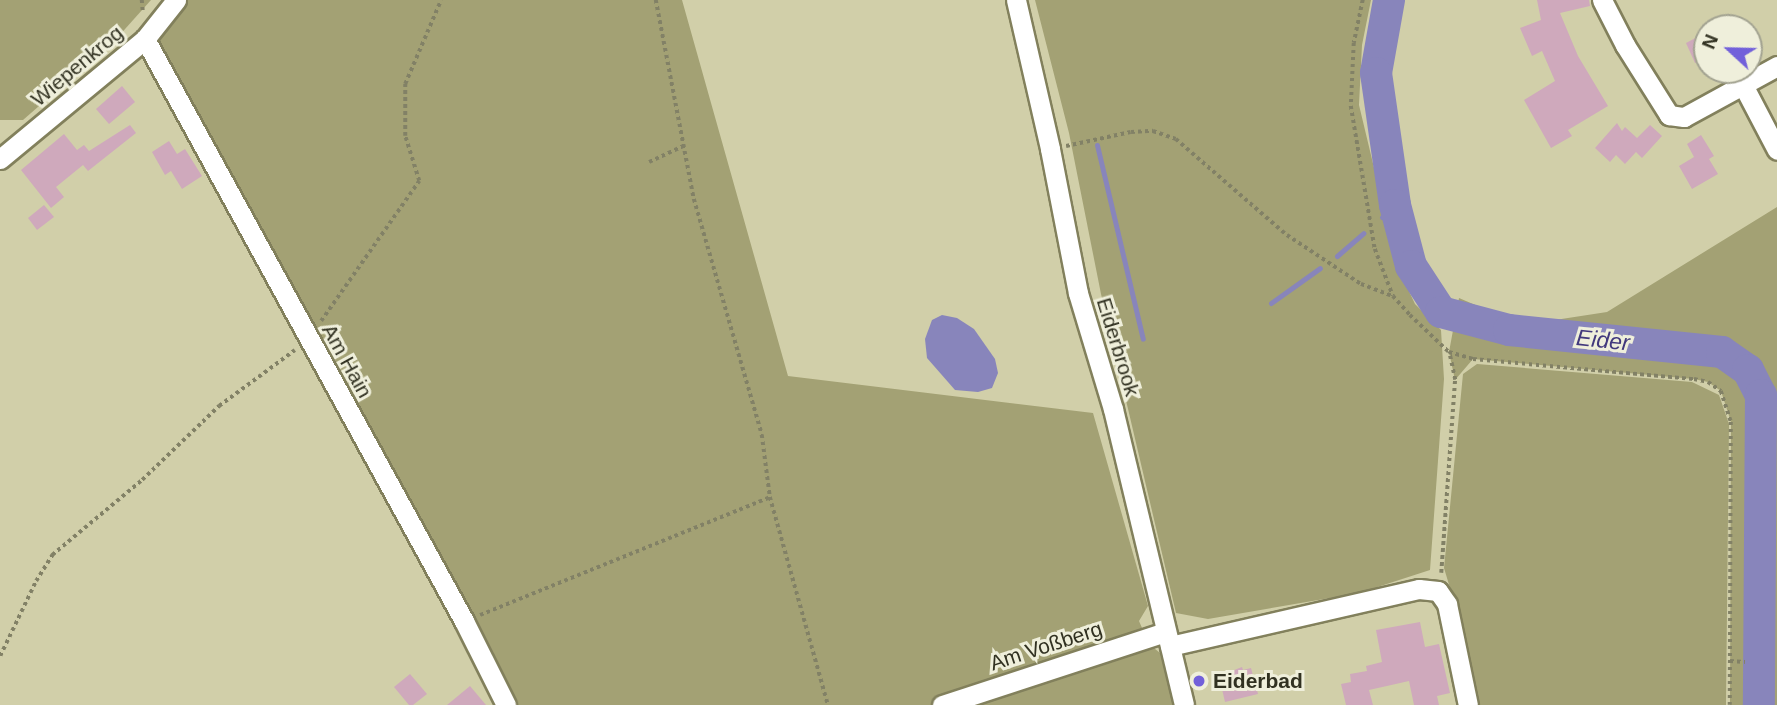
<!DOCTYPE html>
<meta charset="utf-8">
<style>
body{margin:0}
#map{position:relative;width:1777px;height:705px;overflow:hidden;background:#d1cfa9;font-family:Arial,sans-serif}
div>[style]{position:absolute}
.green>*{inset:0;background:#a3a174}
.water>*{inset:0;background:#8885bb}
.stream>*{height:5px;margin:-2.5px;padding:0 2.5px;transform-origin:2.5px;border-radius:2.5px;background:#8885bb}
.river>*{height:32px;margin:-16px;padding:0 16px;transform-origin:16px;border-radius:16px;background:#8885bb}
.building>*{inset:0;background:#cfa9bc}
.path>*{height:3.5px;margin-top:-1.75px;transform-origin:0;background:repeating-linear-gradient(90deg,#828166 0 3.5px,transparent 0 7px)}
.roads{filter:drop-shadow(2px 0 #82805c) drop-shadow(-2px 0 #82805c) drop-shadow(0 2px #82805c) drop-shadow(0 -2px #82805c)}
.minor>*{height:19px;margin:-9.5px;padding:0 9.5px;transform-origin:9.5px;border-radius:9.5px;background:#fff}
.dots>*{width:19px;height:19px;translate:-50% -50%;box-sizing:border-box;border:4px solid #efefdb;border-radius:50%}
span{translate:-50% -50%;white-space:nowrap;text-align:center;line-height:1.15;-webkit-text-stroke:6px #efefdb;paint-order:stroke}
.street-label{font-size:21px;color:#313121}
.poi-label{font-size:21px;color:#313121;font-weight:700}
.left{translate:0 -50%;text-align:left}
.water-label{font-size:23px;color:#42397d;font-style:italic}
.north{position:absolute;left:1693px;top:14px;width:70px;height:70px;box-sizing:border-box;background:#efefdb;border:2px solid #a3a391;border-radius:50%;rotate:292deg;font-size:19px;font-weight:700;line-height:28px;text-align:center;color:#313121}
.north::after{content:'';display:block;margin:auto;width:24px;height:32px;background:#7260da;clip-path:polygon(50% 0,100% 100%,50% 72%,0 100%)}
</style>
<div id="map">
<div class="green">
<i style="clip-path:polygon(0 0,151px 0,117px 38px,23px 120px,0 120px)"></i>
<i style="clip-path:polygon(187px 0,682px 0,788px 376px,1093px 413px,1148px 606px,1139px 621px,1149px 644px,1160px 653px,1173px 705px,516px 705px,469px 612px,156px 40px)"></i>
<i style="clip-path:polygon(1035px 0,1371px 0,1362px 45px,1359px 105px,1398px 268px,1415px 304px,1441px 330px,1444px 379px,1430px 570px,1359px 593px,1208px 619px,1176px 613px,1101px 294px,1069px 133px)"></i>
<i style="clip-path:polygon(1777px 207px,1777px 705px,1730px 705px,1731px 422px,1721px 391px,1708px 382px,1694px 379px,1473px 359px,1455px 380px,1449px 352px,1459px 298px,1522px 325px,1607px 312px)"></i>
<i style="clip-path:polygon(1477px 364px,1692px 382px,1719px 395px,1729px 424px,1726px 705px,1477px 705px,1456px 608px,1444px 568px,1463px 374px)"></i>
</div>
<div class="water">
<i style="clip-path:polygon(942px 315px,957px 318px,974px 329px,995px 359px,998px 373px,992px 388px,978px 392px,955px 390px,927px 358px,925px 339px,932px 320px)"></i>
</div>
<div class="stream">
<i style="left:1097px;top:145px;width:199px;rotate:76.7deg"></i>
<i style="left:1382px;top:217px;width:18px;rotate:-43deg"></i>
<i style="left:1337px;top:256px;width:35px;rotate:-41deg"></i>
<i style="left:1271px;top:303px;width:60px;rotate:-35.5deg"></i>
</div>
<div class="river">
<i style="left:1389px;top:0;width:74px;rotate:100.1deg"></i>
<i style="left:1376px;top:73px;width:133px;rotate:81.8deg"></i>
<i style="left:1395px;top:205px;width:63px;rotate:75.3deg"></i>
<i style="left:1411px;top:266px;width:55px;rotate:56.9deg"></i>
<i style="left:1441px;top:312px;width:70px;rotate:14.8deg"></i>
<i style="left:1509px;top:330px;width:214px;rotate:5.9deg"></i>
<i style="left:1722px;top:352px;width:32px;rotate:35deg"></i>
<i style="left:1748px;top:370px;width:28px;rotate:63deg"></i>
<i style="left:1761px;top:395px;width:310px;rotate:90.4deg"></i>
</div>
<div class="building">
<i style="clip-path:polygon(1537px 0,1589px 0,1590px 6px,1560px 13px,1578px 56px,1608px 106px,1568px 130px,1572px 136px,1551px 148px,1524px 100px,1555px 81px,1542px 51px,1532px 56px,1520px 28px,1541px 20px)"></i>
<i style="clip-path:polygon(1707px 32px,1707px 57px,1695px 63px,1686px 43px)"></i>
<i style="clip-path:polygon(122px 86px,135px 102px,109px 124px,96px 109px)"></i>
<i style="clip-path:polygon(1617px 123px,1622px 131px,1625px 127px,1637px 138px,1650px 125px,1662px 136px,1642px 158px,1636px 152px,1625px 164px,1616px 155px,1610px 162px,1595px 148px)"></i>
<i style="clip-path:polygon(130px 125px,136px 133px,88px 171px,83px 165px,56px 187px,64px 197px,51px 208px,21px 170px,64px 134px,77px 150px,84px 145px,89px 151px)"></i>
<i style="clip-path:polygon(1701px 135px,1714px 156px,1709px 159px,1718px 174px,1692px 189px,1679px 166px,1694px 157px,1687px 144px)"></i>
<i style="clip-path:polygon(169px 141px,177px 154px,185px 149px,202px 176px,182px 189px,171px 171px,165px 175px,152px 152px)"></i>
<i style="clip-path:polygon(44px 205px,54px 217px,37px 230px,28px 218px)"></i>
<i style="clip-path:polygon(1420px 622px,1425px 647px,1439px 644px,1450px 693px,1437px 696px,1439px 705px,1414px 705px,1409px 681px,1369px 690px,1373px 705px,1346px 705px,1341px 684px,1351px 682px,1350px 674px,1367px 671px,1366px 666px,1382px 662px,1376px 630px)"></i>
<i style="clip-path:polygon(1242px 667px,1243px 670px,1251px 668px,1258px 694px,1225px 702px,1219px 676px)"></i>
<i style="clip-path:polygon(410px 674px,427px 694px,413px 705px,409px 705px,394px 687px)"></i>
<i style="clip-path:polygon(470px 686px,486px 705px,447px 705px)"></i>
</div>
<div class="path">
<i style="left:142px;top:0;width:12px;rotate:85deg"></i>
<i style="left:656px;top:0;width:203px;rotate:79.2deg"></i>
<i style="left:694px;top:199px;width:246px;rotate:73.9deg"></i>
<i style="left:762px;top:435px;width:63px;rotate:82.6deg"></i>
<i style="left:770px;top:497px;width:216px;rotate:74.4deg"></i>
<i style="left:1363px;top:0;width:44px;rotate:101.8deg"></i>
<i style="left:1354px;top:43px;width:63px;rotate:92.7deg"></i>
<i style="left:1351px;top:106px;width:145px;rotate:80.5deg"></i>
<i style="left:1375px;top:249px;width:50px;rotate:69deg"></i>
<i style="left:1393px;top:296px;width:25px;rotate:48deg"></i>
<i style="left:1410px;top:315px;width:54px;rotate:43.5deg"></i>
<i style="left:1449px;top:352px;width:25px;rotate:16deg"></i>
<i style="left:1473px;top:359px;width:222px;rotate:5.2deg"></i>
<i style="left:1694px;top:379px;width:14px;rotate:12deg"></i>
<i style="left:1708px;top:382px;width:16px;rotate:35deg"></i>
<i style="left:1721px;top:391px;width:33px;rotate:72deg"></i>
<i style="left:1731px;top:422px;width:283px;rotate:90.2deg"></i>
<i style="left:1066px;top:146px;width:66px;rotate:-12.2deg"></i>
<i style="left:1131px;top:132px;width:22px;rotate:-3deg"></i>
<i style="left:1153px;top:131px;width:24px;rotate:19deg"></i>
<i style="left:1176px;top:139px;width:147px;rotate:40.9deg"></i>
<i style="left:1287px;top:235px;width:89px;rotate:33.5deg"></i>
<i style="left:1361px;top:284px;width:34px;rotate:21deg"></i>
<i style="left:649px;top:162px;width:38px;rotate:-25deg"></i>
<i style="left:321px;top:321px;width:171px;rotate:-55deg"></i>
<i style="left:419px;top:181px;width:47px;rotate:-107.3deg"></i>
<i style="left:405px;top:136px;width:52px;rotate:-90deg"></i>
<i style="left:405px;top:84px;width:91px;rotate:-66.8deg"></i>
<i style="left:1441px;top:573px;width:194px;rotate:-85.9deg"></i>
<i style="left:1455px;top:380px;width:29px;rotate:-102deg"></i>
<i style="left:480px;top:615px;width:313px;rotate:-22.1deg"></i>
<i style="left:0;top:656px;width:83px;rotate:-64.4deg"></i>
<i style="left:36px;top:581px;width:31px;rotate:-58deg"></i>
<i style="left:52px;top:555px;width:117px;rotate:-39.8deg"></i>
<i style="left:142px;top:480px;width:107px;rotate:-43.9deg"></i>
<i style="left:219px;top:406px;width:94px;rotate:-36.4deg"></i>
<i style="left:1730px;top:661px;width:15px;rotate:4deg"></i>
</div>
<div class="roads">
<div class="minor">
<i style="left:1016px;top:0;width:153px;rotate:77.1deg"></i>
<i style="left:1050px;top:149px;width:147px;rotate:79deg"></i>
<i style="left:1078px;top:293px;width:121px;rotate:73.2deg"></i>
<i style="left:1113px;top:409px;width:304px;rotate:76.5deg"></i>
<i style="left:1602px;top:0;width:51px;rotate:62.9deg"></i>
<i style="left:1625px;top:45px;width:83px;rotate:57.8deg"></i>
<i style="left:1669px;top:115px;width:15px;rotate:8deg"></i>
<i style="left:1684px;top:117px;width:106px;rotate:-28.7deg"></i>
<i style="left:145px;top:39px;width:664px;rotate:61.27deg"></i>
<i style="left:464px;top:621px;width:94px;rotate:63.4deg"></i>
<i style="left:1743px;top:85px;width:73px;rotate:62.4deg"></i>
<i style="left:0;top:159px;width:188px;rotate:-39.6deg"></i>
<i style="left:145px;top:39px;width:50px;rotate:-51.5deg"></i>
<i style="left:1170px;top:646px;width:255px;rotate:-12.9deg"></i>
<i style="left:1419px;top:589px;width:19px;rotate:6deg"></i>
<i style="left:1438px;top:591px;width:16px;rotate:55deg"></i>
<i style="left:1447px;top:604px;width:103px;rotate:78.3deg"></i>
<i style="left:942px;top:705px;width:235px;rotate:-18.1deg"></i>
</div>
</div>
<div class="dots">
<i style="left:1199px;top:681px;background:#7260da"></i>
</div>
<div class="street-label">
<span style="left:77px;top:66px;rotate:-40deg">Wiepenkrog</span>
<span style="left:1118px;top:347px;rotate:73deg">Eiderbrook</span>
<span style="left:347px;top:361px;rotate:61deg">Am Hain</span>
<span style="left:1046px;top:646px;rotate:-18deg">Am Voßberg</span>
</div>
<div class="poi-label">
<span class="left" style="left:1213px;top:681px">Eiderbad</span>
</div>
<div class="water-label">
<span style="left:1603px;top:340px;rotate:6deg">Eider</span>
</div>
<div class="north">N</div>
</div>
